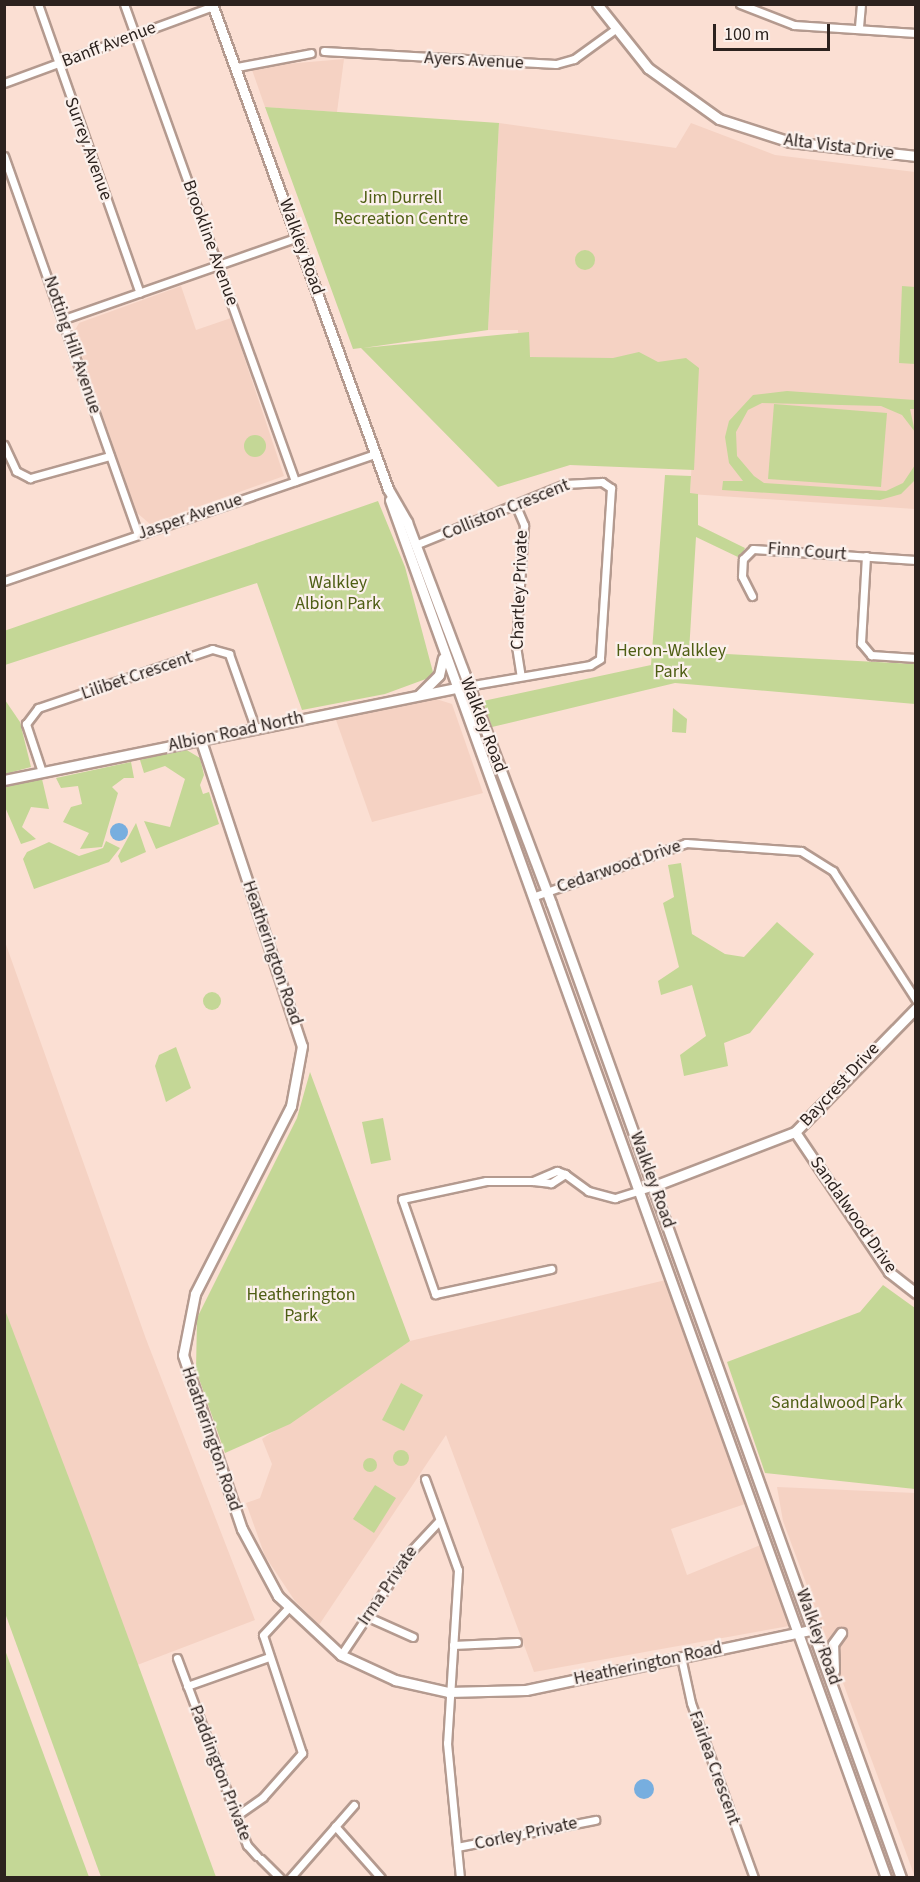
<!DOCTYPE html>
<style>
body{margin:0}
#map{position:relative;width:920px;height:1882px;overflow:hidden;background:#fbdfd3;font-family:"Source Sans 3",sans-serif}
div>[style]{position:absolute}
.built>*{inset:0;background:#f5d2c3}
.green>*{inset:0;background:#c4d796}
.round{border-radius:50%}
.water>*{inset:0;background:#77aedf}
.roads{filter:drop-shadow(2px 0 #b49a8f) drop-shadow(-2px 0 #b49a8f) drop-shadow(0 2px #b49a8f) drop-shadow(0 -2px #b49a8f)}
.street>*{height:7px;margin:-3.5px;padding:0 3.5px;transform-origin:3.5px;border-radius:3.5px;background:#fff}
.secondary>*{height:9px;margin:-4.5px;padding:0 4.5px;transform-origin:4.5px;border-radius:4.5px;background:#fff}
span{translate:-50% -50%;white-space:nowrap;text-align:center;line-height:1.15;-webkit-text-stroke:4.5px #fbf0eb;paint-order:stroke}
.street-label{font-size:18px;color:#2c221e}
.park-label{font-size:18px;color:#4e5e14}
.frame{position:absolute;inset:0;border:6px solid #2c221e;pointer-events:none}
.scale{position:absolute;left:713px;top:24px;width:117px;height:27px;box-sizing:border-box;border:3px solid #2c221e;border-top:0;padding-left:8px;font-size:18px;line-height:21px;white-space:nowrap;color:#2c221e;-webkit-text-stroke:4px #fbf0eb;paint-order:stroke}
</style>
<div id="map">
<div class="built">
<i style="clip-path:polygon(344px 59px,337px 112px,265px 107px,251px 67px)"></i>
<i style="clip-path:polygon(499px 123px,676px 148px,691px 123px,775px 155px,915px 172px,915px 509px,690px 494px,697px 368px,519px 356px,518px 330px,488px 330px)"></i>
<i style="clip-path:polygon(181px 286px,196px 330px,231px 318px,284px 476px,150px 524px,136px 512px,74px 332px,79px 323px)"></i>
<i style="clip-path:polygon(433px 698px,452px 704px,483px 793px,372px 822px,336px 720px)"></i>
<i style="clip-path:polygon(4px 939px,146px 1339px,255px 1620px,132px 1667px,5px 1322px)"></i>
<i style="clip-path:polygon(670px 1279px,748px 1503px,671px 1529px,687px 1575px,763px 1544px,789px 1626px,534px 1672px,446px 1435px,319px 1625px,295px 1601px,265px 1556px,246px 1503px,260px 1498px,272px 1464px,262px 1439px,410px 1341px)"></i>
<i style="clip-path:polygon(777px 1487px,915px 1493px,915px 1877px,783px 1521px)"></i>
</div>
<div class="green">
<i style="clip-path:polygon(265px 107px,499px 123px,488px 330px,363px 348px,529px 332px,530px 357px,613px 358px,639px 352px,658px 362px,686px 358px,699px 368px,694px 470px,570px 465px,498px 487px,361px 348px,353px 349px)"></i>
<i class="round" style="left:575px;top:250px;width:20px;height:20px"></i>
<i style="clip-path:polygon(902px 286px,915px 287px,915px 364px,899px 363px)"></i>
<i style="clip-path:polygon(787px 391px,915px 400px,915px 409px,910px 409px,915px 432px,902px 415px,881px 406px,762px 403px,748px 410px,736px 432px,737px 456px,754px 476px,764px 483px,886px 491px,903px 483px,915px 465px,915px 480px,901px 494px,880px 500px,722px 490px,723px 481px,743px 481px,729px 463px,725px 437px,729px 421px,753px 395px)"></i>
<i style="clip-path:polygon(774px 404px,887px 413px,881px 487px,768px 479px)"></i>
<i class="round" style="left:244px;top:435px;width:22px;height:22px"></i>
<i style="clip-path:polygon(665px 475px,691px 476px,690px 493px,698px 494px,698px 525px,745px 548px,740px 558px,696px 537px,689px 652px,915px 664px,915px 704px,675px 683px,492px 727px,483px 701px,651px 665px)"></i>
<i style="clip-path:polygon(378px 501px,405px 567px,434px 676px,385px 694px,302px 710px,257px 583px,5px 665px,4px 631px)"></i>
<i style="clip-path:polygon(5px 700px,20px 722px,31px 767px,5px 774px)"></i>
<i style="clip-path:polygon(673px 708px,687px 719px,686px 733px,672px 732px)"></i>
<i style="clip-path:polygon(185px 749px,200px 758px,204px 775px,200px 785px,203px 794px,209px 792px,219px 824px,156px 849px,144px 821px,170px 827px,185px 779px,165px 766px,144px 773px,140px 760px)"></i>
<i style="clip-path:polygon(131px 762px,134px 778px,124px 778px,112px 787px,118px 793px,102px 847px,80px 849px,89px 833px,63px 822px,71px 807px,82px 804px,78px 786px,61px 788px,56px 778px)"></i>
<i style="clip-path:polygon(42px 779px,49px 809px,31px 807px,22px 827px,36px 839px,21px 844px,5px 807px,5px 787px)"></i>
<i style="clip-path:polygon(136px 823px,146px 852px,121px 863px,118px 856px)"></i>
<i style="clip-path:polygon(106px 841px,120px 848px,109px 862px,34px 889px,23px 859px,27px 852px,49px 842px,79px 856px,103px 848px)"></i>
<i style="clip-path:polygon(681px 863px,692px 934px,725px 954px,744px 957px,777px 922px,814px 954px,750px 1033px,724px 1043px,728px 1066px,684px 1076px,680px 1055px,706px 1036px,692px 985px,661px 995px,658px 981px,679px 967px,663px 903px,674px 897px,668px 865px)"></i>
<i class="round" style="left:203px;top:992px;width:18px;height:18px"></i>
<i style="clip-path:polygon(176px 1047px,191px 1088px,166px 1102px,155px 1066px,159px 1055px)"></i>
<i style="clip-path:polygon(310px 1072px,410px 1341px,290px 1424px,225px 1453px,196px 1370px,197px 1318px,297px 1118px)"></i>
<i style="clip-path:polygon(383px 1118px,391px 1160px,371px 1164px,362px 1122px)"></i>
<i style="clip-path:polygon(883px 1285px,915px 1308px,915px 1489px,765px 1473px,727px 1362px,860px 1312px)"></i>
<i style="clip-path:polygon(5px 1310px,91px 1536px,216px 1877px,101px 1877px,5px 1613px)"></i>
<i style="clip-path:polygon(401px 1383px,423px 1395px,404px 1431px,382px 1420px)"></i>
<i class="round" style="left:393px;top:1450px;width:16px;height:16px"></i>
<i class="round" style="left:363px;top:1458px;width:14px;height:14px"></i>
<i style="clip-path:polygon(375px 1485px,396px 1498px,374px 1533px,353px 1519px)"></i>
<i style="clip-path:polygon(4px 1650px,5px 1650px,89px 1877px,5px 1877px)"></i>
</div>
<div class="water">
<i class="round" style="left:110px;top:823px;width:18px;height:18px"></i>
<i class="round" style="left:634px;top:1779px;width:20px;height:20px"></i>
</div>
<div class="roads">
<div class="street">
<i style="left:38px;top:4px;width:306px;rotate:70.6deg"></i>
<i style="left:124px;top:4px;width:507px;rotate:70.28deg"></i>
<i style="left:740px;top:4px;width:58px;rotate:21.3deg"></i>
<i style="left:794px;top:25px;width:122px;rotate:3.8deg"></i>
<i style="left:859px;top:27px;width:23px;rotate:-85deg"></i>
<i style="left:324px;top:51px;width:232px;rotate:3.2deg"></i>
<i style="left:556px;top:64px;width:19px;rotate:-16deg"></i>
<i style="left:574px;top:59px;width:49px;rotate:-35.9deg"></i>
<i style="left:237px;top:67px;width:75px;rotate:-10.7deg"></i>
<i style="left:4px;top:83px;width:223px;rotate:-20.2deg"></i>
<i style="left:4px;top:156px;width:401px;rotate:70.5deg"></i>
<i style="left:64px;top:319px;width:248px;rotate:-19.3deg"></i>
<i style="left:4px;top:445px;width:29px;rotate:65deg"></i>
<i style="left:16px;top:471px;width:16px;rotate:27deg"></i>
<i style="left:30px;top:478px;width:83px;rotate:-15.4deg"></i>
<i style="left:516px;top:506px;width:21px;rotate:67deg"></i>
<i style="left:524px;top:525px;width:121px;rotate:93.8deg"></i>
<i style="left:516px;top:646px;width:30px;rotate:81deg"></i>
<i style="left:415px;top:545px;width:162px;rotate:-22.1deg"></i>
<i style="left:565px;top:484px;width:37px;rotate:-3deg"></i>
<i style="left:602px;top:482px;width:11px;rotate:34deg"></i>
<i style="left:611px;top:488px;width:171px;rotate:93.7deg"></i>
<i style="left:600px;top:659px;width:12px;rotate:149deg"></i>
<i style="left:590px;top:665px;width:136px;rotate:170.3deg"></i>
<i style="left:866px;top:556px;width:87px;rotate:93.3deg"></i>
<i style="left:861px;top:643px;width:16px;rotate:50deg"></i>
<i style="left:871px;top:655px;width:45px;rotate:3.8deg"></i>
<i style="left:4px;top:581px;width:392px;rotate:-18.9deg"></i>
<i style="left:752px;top:596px;width:22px;rotate:-117deg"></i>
<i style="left:742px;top:576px;width:17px;rotate:-87deg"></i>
<i style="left:743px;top:559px;width:14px;rotate:-45deg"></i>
<i style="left:753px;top:549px;width:163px;rotate:3.9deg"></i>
<i style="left:42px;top:772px;width:51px;rotate:-108.4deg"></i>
<i style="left:26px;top:724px;width:20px;rotate:-53deg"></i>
<i style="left:38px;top:708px;width:184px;rotate:-18.7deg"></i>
<i style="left:212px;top:649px;width:18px;rotate:16deg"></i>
<i style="left:229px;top:654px;width:77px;rotate:70.4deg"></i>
<i style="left:535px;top:896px;width:160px;rotate:-19.3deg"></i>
<i style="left:686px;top:843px;width:115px;rotate:4deg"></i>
<i style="left:801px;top:851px;width:38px;rotate:32deg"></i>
<i style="left:833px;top:871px;width:153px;rotate:57.2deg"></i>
<i style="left:565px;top:1174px;width:17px;rotate:147deg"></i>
<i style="left:551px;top:1183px;width:18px;rotate:-174deg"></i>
<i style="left:533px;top:1181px;width:26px;rotate:-23deg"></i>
<i style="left:557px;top:1171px;width:9px;rotate:21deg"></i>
<i style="left:565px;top:1174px;width:29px;rotate:36deg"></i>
<i style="left:588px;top:1191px;width:28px;rotate:15deg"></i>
<i style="left:615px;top:1198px;width:41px;rotate:-17.1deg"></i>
<i style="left:533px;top:1181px;width:47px;rotate:180deg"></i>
<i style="left:486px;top:1181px;width:86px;rotate:167.9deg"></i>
<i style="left:402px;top:1199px;width:101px;rotate:70.8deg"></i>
<i style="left:435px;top:1294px;width:119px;rotate:-12.2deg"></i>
<i style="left:425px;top:1479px;width:97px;rotate:70.1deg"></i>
<i style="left:458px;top:1570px;width:173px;rotate:93.6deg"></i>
<i style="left:447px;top:1743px;width:136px;rotate:84.5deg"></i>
<i style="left:368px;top:1617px;width:49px;rotate:24deg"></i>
<i style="left:453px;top:1645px;width:64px;rotate:-2.7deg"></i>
<i style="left:341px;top:1655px;width:125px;rotate:-56.1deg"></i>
<i style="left:411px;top:1551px;width:40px;rotate:-47deg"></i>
<i style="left:681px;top:1657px;width:47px;rotate:77.7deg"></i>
<i style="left:691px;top:1703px;width:186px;rotate:70.2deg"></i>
<i style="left:177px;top:1658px;width:200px;rotate:69.5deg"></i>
<i style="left:247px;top:1845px;width:15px;rotate:48deg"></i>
<i style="left:187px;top:1686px;width:87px;rotate:-19.5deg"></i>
<i style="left:239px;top:1814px;width:29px;rotate:-35deg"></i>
<i style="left:263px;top:1797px;width:59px;rotate:-48.4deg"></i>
<i style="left:302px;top:1753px;width:124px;rotate:-108.3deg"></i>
<i style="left:263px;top:1635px;width:37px;rotate:-47deg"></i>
<i style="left:335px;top:1826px;width:69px;rotate:48.5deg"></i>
<i style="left:457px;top:1847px;width:141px;rotate:-11.1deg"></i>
<i style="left:261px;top:1859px;width:27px;rotate:45deg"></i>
<i style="left:290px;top:1878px;width:97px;rotate:-48.8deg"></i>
</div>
<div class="secondary">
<i style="left:212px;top:4px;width:516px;rotate:70.05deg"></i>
<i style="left:388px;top:489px;width:38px;rotate:60deg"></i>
<i style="left:407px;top:522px;width:407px;rotate:69.3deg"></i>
<i style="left:551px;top:903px;width:1036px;rotate:70.25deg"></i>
<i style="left:597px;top:4px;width:82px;rotate:51.4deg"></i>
<i style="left:648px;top:68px;width:87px;rotate:35.7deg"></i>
<i style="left:719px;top:119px;width:75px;rotate:17.9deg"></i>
<i style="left:790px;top:142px;width:127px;rotate:6.3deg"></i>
<i style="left:390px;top:500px;width:1465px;rotate:70.2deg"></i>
<i style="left:419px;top:695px;width:28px;rotate:-45deg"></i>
<i style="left:439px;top:675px;width:17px;rotate:-77deg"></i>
<i style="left:201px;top:741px;width:321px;rotate:71.7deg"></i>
<i style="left:302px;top:1046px;width:61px;rotate:100.4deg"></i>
<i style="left:291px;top:1106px;width:211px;rotate:117.1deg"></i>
<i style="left:195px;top:1294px;width:62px;rotate:101.1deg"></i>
<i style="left:183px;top:1355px;width:184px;rotate:71.3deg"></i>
<i style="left:242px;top:1529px;width:76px;rotate:61.8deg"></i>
<i style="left:278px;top:1596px;width:86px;rotate:43.1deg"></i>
<i style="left:341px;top:1655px;width:60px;rotate:24.8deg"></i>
<i style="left:395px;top:1680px;width:54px;rotate:12.8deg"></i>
<i style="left:448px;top:1692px;width:78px;rotate:-1.5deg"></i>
<i style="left:526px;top:1690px;width:295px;rotate:-11.9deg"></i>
<i style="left:4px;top:780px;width:461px;rotate:-11.5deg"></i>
<i style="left:795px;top:1132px;width:169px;rotate:56.1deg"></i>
<i style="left:889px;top:1272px;width:34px;rotate:38deg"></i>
<i style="left:654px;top:1186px;width:151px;rotate:-21deg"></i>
<i style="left:795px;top:1132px;width:173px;rotate:-45.7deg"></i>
<i style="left:834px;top:1671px;width:27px;rotate:-92deg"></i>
<i style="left:833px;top:1644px;width:14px;rotate:-54deg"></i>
</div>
</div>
<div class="street-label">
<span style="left:109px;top:45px;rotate:-21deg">Banff Avenue</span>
<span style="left:474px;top:61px;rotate:3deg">Ayers Avenue</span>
<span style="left:839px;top:147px;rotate:7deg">Alta Vista Drive</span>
<span style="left:88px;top:149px;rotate:70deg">Surrey Avenue</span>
<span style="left:210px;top:243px;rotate:70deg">Brookline Avenue</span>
<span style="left:301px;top:247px;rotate:70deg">Walkley Road</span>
<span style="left:72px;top:345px;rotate:71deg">Notting Hill Avenue</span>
<span style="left:506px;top:510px;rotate:-22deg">Colliston Crescent</span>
<span style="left:190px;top:517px;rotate:-19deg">Jasper Avenue</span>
<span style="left:807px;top:552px;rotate:4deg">Finn Court</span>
<span style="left:520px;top:590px;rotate:-88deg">Chartley Private</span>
<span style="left:137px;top:676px;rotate:-19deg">Lilibet Crescent</span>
<span style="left:483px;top:725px;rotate:69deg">Walkley Road</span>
<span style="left:236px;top:732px;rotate:-12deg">Albion Road North</span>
<span style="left:619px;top:867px;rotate:-19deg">Cedarwood Drive</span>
<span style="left:272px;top:953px;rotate:71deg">Heatherington Road</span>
<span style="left:840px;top:1085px;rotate:-47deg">Baycrest Drive</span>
<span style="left:652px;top:1180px;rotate:70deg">Walkley Road</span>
<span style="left:853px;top:1215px;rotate:55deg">Sandalwood Drive</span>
<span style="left:211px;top:1439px;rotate:71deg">Heatherington Road</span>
<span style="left:388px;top:1586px;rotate:-56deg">Irma Private</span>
<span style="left:818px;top:1637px;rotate:70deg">Walkley Road</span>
<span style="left:648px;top:1664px;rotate:-12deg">Heatherington Road</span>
<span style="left:714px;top:1768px;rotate:70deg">Fairlea Crescent</span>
<span style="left:220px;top:1773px;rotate:69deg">Paddington Private</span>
<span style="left:526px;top:1834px;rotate:-12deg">Corley Private</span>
</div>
<div class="park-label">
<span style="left:401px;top:209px">Jim Durrell<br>Recreation Centre</span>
<span style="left:338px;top:594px">Walkley<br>Albion Park</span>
<span style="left:671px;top:662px">Heron-Walkley<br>Park</span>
<span style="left:301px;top:1306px">Heatherington<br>Park</span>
<span style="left:837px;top:1403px">Sandalwood Park</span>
</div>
<div class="frame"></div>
<div class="scale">100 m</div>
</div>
